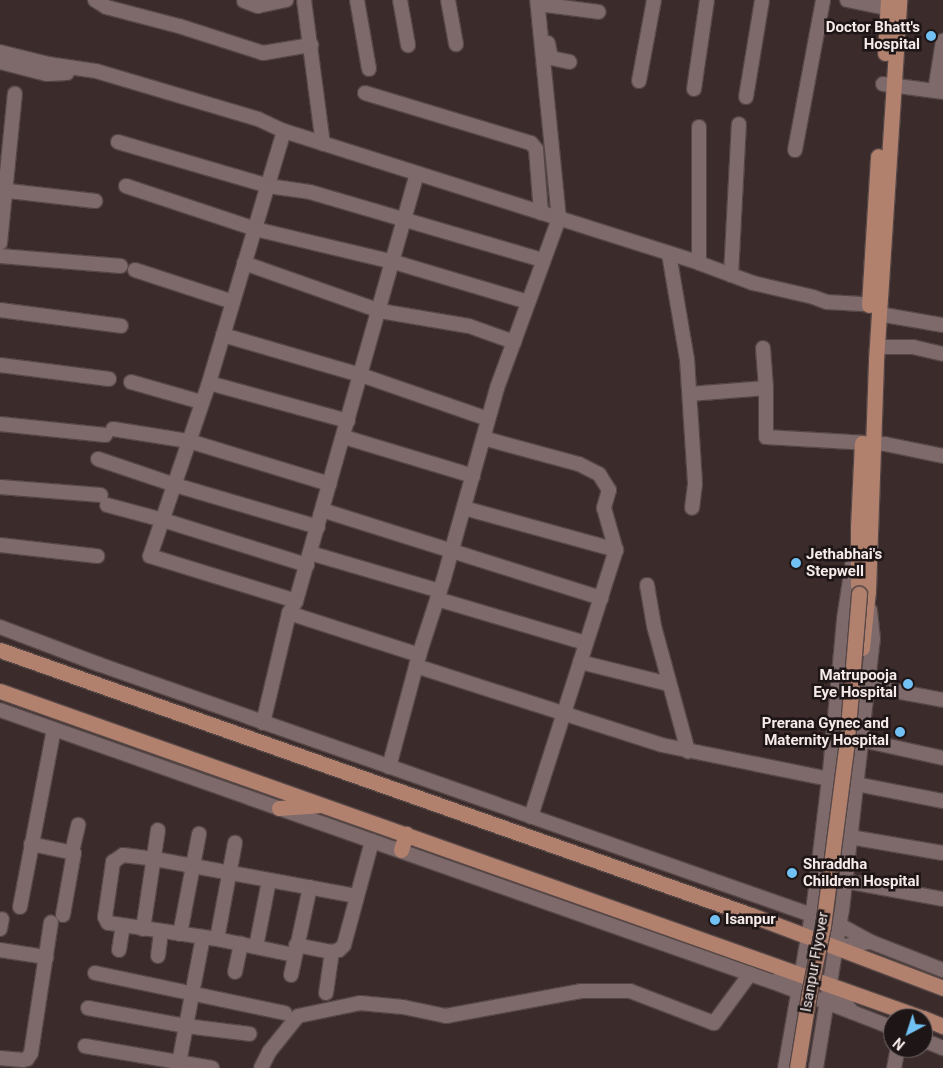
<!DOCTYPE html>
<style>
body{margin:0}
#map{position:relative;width:943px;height:1068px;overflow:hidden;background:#3c2b2b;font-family:Roboto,sans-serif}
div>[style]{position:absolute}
.roads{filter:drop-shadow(1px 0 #564747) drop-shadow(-1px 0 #564747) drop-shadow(0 1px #564747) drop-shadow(0 -1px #564747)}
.minor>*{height:14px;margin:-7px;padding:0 7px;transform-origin:7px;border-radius:7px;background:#7e6a6a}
.major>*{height:15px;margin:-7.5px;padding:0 7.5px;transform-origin:7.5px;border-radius:7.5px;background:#b2816e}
.bridges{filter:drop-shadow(1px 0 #564747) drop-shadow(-1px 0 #564747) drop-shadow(0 1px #564747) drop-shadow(0 -1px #564747)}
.major-bridge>*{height:15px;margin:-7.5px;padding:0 7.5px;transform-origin:7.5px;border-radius:7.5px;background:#b2816e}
.dots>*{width:14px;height:14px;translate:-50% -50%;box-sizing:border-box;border:2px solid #1e1616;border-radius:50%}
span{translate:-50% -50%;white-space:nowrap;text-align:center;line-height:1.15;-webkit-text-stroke:5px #1e1616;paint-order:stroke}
.poi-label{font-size:15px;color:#f6eaea;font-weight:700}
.right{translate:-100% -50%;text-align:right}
.left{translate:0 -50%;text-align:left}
.street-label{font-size:15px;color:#f6eaea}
.north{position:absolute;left:883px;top:1008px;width:50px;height:50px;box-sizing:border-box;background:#1e1616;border:1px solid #746b6b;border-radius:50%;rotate:220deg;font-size:14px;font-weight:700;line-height:20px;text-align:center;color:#f6eaea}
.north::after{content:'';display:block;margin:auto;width:18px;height:22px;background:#71c1f5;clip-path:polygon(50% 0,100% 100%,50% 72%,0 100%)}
</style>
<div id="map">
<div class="roads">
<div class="minor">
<i style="left:95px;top:0;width:13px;rotate:32deg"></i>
<i style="left:106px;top:7px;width:75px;rotate:14.6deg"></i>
<i style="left:179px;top:26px;width:88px;rotate:17.8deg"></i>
<i style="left:263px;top:53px;width:49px;rotate:-9.5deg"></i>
<i style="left:304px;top:0;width:145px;rotate:82.5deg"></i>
<i style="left:357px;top:0;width:70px;rotate:80.1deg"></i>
<i style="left:400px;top:0;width:46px;rotate:79.9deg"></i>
<i style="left:448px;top:0;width:45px;rotate:79.7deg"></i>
<i style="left:847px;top:0;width:41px;rotate:11.3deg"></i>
<i style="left:244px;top:1px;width:15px;rotate:20deg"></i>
<i style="left:258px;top:6px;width:29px;rotate:-12deg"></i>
<i style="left:546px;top:5px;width:53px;rotate:7.5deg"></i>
<i style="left:548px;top:43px;width:15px;rotate:79deg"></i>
<i style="left:551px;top:58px;width:19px;rotate:12deg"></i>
<i style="left:0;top:52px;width:49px;rotate:14deg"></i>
<i style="left:48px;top:64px;width:49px;rotate:8.3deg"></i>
<i style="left:96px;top:71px;width:169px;rotate:16.5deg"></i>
<i style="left:258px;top:119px;width:29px;rotate:25deg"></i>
<i style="left:284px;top:131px;width:435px;rotate:17.6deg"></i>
<i style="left:699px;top:263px;width:58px;rotate:20.3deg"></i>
<i style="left:753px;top:283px;width:62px;rotate:13.1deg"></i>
<i style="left:813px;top:297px;width:15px;rotate:20deg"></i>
<i style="left:827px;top:302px;width:52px;rotate:3.3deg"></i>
<i style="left:0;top:62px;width:49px;rotate:14.3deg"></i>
<i style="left:47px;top:74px;width:20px;rotate:-3deg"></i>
<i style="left:639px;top:81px;width:82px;rotate:-79.5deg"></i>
<i style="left:883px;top:84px;width:61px;rotate:7.6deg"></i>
<i style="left:694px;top:89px;width:90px;rotate:-81.7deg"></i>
<i style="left:935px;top:91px;width:51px;rotate:-80.9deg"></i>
<i style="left:365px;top:93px;width:173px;rotate:16.8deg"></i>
<i style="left:531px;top:143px;width:8px;rotate:50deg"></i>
<i style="left:536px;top:149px;width:64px;rotate:85.5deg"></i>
<i style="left:746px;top:97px;width:98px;rotate:-80.6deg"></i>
<i style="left:284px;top:131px;width:263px;rotate:106.6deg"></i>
<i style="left:209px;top:383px;width:183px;rotate:108.8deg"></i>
<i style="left:150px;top:556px;width:153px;rotate:17.1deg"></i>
<i style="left:296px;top:601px;width:14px;rotate:120deg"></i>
<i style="left:289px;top:613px;width:137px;rotate:17.9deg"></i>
<i style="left:118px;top:142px;width:156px;rotate:16.3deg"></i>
<i style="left:268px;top:186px;width:42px;rotate:8.1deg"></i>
<i style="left:310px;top:192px;width:243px;rotate:16.3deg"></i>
<i style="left:795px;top:150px;width:153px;rotate:-79.4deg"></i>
<i style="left:126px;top:186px;width:136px;rotate:18.4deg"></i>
<i style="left:255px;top:229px;width:143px;rotate:13.4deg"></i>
<i style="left:394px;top:262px;width:140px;rotate:16.6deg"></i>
<i style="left:0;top:190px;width:96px;rotate:6.6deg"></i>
<i style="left:0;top:243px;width:150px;rotate:-84.3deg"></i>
<i style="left:669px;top:254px;width:107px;rotate:80.3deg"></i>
<i style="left:687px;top:359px;width:125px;rotate:86.3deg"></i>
<i style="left:695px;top:484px;width:24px;rotate:97deg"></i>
<i style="left:0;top:256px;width:121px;rotate:4.7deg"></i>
<i style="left:244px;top:263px;width:144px;rotate:19.4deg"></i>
<i style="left:380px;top:311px;width:90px;rotate:9.6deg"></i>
<i style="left:469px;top:326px;width:48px;rotate:19.6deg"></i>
<i style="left:699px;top:263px;width:136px;rotate:-90deg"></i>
<i style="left:135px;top:270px;width:103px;rotate:18.1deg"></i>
<i style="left:731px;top:275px;width:151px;rotate:-87deg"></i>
<i style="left:0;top:310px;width:122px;rotate:7.5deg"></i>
<i style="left:879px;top:314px;width:65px;rotate:9.8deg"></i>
<i style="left:223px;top:335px;width:144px;rotate:16.2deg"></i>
<i style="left:361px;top:375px;width:134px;rotate:19.1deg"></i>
<i style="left:877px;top:347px;width:36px"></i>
<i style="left:913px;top:347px;width:31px;rotate:13deg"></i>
<i style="left:763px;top:348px;width:40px;rotate:85.7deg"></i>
<i style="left:766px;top:388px;width:49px;rotate:90deg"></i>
<i style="left:766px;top:437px;width:119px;rotate:3.4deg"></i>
<i style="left:885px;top:444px;width:59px;rotate:11.7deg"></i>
<i style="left:0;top:365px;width:110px;rotate:7.3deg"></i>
<i style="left:131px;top:382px;width:73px;rotate:15.9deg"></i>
<i style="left:209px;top:383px;width:144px;rotate:15.3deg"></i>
<i style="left:690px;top:394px;width:76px;rotate:-4.5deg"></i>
<i style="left:0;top:424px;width:106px;rotate:6deg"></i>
<i style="left:113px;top:429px;width:77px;rotate:9deg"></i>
<i style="left:189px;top:441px;width:147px;rotate:17deg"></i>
<i style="left:344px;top:437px;width:135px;rotate:16.8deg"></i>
<i style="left:483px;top:438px;width:99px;rotate:15.2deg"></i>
<i style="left:579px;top:464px;width:22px;rotate:27deg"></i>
<i style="left:599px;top:474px;width:19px;rotate:58deg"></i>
<i style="left:609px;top:490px;width:19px;rotate:106deg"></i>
<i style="left:604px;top:508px;width:44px;rotate:74.1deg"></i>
<i style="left:98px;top:459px;width:81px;rotate:18.7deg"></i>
<i style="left:175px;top:485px;width:149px;rotate:16.4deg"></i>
<i style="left:0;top:487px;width:101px;rotate:4.5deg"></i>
<i style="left:107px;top:505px;width:58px;rotate:15deg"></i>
<i style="left:163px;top:520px;width:151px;rotate:17.4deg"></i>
<i style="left:464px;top:508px;width:158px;rotate:15.4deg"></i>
<i style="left:616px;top:550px;width:280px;rotate:107.7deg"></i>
<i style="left:322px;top:510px;width:293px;rotate:17.5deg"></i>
<i style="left:0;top:545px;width:98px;rotate:6.5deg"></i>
<i style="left:310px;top:553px;width:135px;rotate:16.3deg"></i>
<i style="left:647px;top:585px;width:42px;rotate:80.3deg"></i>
<i style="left:654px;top:626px;width:130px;rotate:74.8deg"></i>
<i style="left:437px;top:599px;width:155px;rotate:16.5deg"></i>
<i style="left:296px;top:601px;width:444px;rotate:-74.2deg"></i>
<i style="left:0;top:627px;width:105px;rotate:20.7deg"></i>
<i style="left:98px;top:664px;width:787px;rotate:19.38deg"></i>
<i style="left:840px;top:925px;width:35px;rotate:29deg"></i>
<i style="left:580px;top:662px;width:92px;rotate:13.9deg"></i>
<i style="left:416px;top:666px;width:258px;rotate:17.8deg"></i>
<i style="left:662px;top:745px;width:170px;rotate:11.5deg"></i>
<i style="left:868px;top:686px;width:76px;rotate:10.6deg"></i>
<i style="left:0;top:710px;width:819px;rotate:19.39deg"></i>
<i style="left:773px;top:982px;width:29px;rotate:-18deg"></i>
<i style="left:263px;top:723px;width:113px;rotate:-76.7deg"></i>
<i style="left:862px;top:740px;width:83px;rotate:12.5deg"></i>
<i style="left:389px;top:767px;width:116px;rotate:-75deg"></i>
<i style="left:419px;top:655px;width:81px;rotate:-72deg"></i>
<i style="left:444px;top:578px;width:197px;rotate:-74.4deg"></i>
<i style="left:497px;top:388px;width:180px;rotate:-69.9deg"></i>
<i style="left:559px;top:219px;width:220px;rotate:-95.7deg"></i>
<i style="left:856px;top:784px;width:89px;rotate:11.1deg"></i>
<i style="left:850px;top:837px;width:94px;rotate:9.8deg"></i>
<i style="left:31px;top:844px;width:44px;rotate:11.8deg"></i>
<i style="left:74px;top:853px;width:63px;rotate:100.1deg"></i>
<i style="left:72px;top:852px;width:28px;rotate:-77deg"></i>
<i style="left:845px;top:881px;width:100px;rotate:10.4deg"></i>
<i style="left:20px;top:907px;width:181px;rotate:-79.2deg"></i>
<i style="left:0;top:929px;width:10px;rotate:-79deg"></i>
<i style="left:143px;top:929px;width:100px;rotate:-81.4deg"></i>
<i style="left:180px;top:934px;width:102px;rotate:-79.2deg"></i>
<i style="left:217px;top:939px;width:98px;rotate:-79.4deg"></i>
<i style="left:296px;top:945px;width:37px;rotate:11deg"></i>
<i style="left:332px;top:952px;width:7px;rotate:-16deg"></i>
<i style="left:339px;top:950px;width:7px;rotate:-45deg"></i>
<i style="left:344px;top:945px;width:108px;rotate:-74.9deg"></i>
<i style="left:256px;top:947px;width:67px;rotate:-78.9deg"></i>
<i style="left:838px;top:947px;width:33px;rotate:-9deg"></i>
<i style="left:871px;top:942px;width:77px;rotate:21.3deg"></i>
<i style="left:0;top:950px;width:47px;rotate:8.7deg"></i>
<i style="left:119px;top:950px;width:24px;rotate:-81deg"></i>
<i style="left:294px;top:955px;width:79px;rotate:-168.3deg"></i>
<i style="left:217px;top:939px;width:110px;rotate:-171.6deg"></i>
<i style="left:108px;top:923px;width:7px;rotate:-117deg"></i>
<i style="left:105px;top:917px;width:56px;rotate:-81.7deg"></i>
<i style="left:113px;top:862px;width:12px;rotate:-35deg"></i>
<i style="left:123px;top:855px;width:32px;rotate:7deg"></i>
<i style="left:155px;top:859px;width:204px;rotate:10.4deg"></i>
<i style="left:158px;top:956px;width:25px;rotate:-83deg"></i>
<i style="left:235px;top:972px;width:29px;rotate:-78deg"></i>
<i style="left:95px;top:973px;width:194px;rotate:11.9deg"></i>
<i style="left:291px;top:975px;width:90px;rotate:-77.8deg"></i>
<i style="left:773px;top:982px;width:85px;rotate:20.8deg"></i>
<i style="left:194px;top:984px;width:48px;rotate:-79.2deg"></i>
<i style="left:831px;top:984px;width:35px;rotate:53deg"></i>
<i style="left:852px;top:1012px;width:44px;rotate:21.3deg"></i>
<i style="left:326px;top:993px;width:41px;rotate:-81.7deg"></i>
<i style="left:88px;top:1008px;width:100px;rotate:10.4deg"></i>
<i style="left:186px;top:1026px;width:64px;rotate:7.1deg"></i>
<i style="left:923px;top:1040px;width:22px;rotate:22deg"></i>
<i style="left:85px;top:1046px;width:129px;rotate:9.8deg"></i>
<i style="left:0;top:1058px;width:23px;rotate:5deg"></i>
<i style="left:23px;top:1060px;width:4px;rotate:-14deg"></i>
<i style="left:27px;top:1059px;width:7px;rotate:-56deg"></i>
<i style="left:31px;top:1053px;width:132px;rotate:-81.3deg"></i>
<i style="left:178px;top:1068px;width:80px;rotate:-79.2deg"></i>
<i style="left:261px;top:1068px;width:18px;rotate:-63deg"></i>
<i style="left:269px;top:1052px;width:46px;rotate:-51.1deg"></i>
<i style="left:298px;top:1016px;width:63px;rotate:-11.8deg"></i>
<i style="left:360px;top:1003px;width:43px;rotate:5.3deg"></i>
<i style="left:403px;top:1007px;width:44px;rotate:11.8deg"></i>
<i style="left:446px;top:1016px;width:137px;rotate:-10.5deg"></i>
<i style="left:581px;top:991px;width:49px"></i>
<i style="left:630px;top:991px;width:90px;rotate:20.9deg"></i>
<i style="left:714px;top:1023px;width:61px;rotate:-53.7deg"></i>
<i style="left:785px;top:1068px;width:168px;rotate:-80deg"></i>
<i style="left:814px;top:903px;width:133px;rotate:-83.1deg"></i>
<i style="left:830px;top:771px;width:153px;rotate:-84.7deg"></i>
<i style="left:844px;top:619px;width:60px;rotate:-81.3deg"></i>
<i style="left:816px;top:1068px;width:160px;rotate:-80.7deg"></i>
<i style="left:842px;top:910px;width:273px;rotate:-83.5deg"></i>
<i style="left:873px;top:639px;width:29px;rotate:-96deg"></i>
<i style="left:894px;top:1068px;width:20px;rotate:-79deg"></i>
</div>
<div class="major">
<i style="left:885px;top:53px;width:53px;rotate:-86.8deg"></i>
<i style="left:869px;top:305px;width:149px;rotate:-86.5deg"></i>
<i style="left:858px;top:585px;width:58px;rotate:-90deg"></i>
<i style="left:858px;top:527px;width:84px;rotate:-87.3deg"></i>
<i style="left:862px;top:648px;width:57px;rotate:-84deg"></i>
<i style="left:868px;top:591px;width:231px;rotate:-88deg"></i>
<i style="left:876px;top:360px;width:361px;rotate:-86.3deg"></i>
<i style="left:0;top:650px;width:796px;rotate:19.44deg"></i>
<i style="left:751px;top:915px;width:205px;rotate:20.8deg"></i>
<i style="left:0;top:691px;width:979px;rotate:19.51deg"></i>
<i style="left:279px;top:808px;width:39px;rotate:-4deg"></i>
<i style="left:401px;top:850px;width:17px;rotate:-73deg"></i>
<i style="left:923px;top:1018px;width:22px;rotate:22deg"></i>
</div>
</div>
<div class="bridges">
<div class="major-bridge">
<i style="left:797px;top:1068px;width:75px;rotate:-80.8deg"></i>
<i style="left:809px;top:994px;width:69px;rotate:-78.4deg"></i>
<i style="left:823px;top:926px;width:188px;rotate:-82.6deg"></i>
<i style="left:847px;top:740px;width:147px;rotate:-85.3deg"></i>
</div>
</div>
<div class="dots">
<i style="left:931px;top:36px;background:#71c1f5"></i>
<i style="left:796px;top:563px;background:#71c1f5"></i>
<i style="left:908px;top:684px;background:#71c1f5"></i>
<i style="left:900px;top:732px;background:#71c1f5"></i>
<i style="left:792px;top:873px;background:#71c1f5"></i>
<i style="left:715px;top:920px;background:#71c1f5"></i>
</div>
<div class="poi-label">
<span class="right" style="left:920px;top:36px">Doctor Bhatt's<br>Hospital</span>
<span class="left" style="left:806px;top:563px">Jethabhai's<br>Stepwell</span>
<span class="right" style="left:897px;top:684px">Matrupooja<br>Eye Hospital</span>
<span class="right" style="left:889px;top:732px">Prerana Gynec and<br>Maternity Hospital</span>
<span class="left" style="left:803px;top:873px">Shraddha<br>Children Hospital</span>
<span class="left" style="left:725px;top:920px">Isanpur</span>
</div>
<div class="street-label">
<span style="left:815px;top:962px;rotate:-80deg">Isanpur Flyover</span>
</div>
<div class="north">N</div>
</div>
